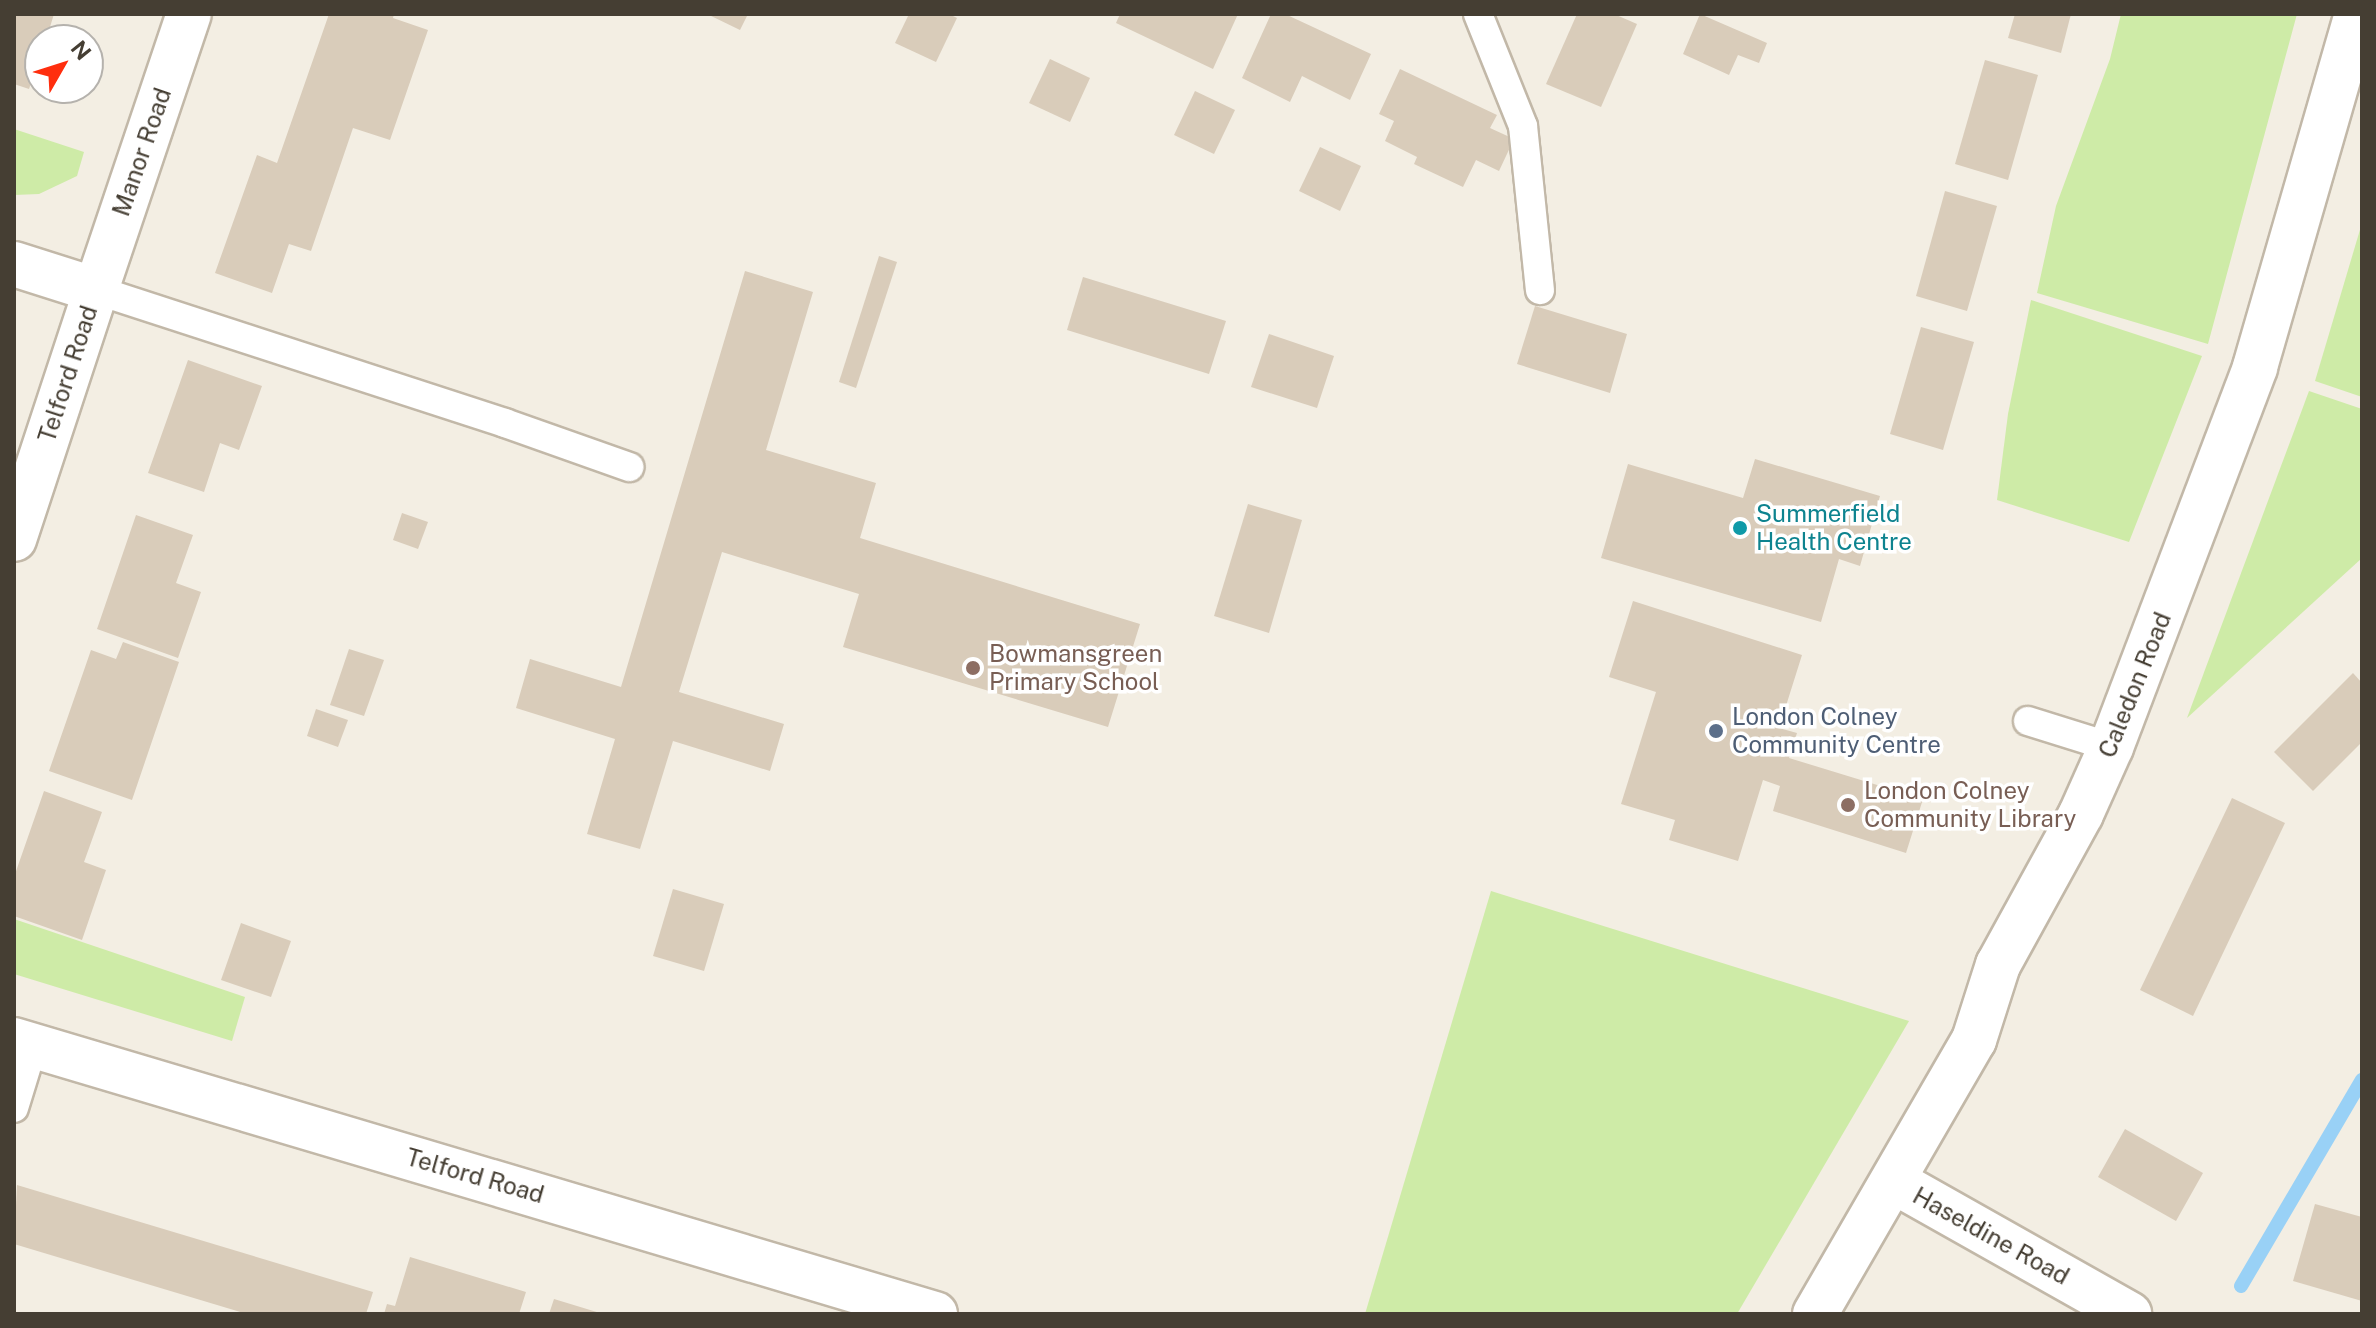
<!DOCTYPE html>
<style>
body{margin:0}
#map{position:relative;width:2376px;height:1328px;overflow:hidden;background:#f3eee3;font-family:"Public Sans",sans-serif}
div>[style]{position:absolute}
.green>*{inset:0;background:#ceeba7}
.stream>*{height:14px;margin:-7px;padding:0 7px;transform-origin:7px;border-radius:7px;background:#99d1f6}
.building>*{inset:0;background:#d9ccba}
.roads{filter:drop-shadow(2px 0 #c2b8a8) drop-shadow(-2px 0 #c2b8a8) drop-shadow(0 2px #c2b8a8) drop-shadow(0 -2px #c2b8a8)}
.service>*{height:28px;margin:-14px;padding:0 14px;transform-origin:14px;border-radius:14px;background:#fff}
.minor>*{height:44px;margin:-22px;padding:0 22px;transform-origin:22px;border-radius:22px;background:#fff}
.dots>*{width:22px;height:22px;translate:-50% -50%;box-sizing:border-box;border:4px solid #fff;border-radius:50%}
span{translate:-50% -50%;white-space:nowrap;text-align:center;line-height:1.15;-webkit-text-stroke:7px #fff;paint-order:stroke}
.street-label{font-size:24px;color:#453e33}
.culture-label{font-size:24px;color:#0d838f}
.left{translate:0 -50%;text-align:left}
.education-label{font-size:24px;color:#785e54}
.service-label{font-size:24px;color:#4e5e75}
.frame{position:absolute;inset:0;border:16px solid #453e33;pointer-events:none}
.north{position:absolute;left:24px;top:24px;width:80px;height:80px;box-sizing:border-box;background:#fff;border:2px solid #b5b2ad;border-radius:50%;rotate:51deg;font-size:22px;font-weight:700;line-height:32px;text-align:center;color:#453e33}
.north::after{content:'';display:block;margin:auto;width:28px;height:36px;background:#ff2e0e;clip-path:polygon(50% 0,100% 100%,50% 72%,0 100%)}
</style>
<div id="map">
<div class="green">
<i style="clip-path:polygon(2121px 14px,2297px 14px,2208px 344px,2037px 293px,2056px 206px,2110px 59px)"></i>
<i style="clip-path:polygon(14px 129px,84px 152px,77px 176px,39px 194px,14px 195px)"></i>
<i style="clip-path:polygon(2362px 223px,2362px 397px,2315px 381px)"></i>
<i style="clip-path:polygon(2031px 300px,2202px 356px,2129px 542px,1997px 500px,2008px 414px)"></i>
<i style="clip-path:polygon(2309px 391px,2362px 409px,2362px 558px,2187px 718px)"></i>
<i style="clip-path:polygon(1491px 891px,1909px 1021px,1737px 1314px,1365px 1314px)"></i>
<i style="clip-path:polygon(14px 919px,245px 997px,232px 1041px,14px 974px)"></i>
</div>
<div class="stream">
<i style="left:2241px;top:1286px;width:239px;rotate:-59.6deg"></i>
</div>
<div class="building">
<i style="clip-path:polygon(14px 14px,54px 14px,46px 40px,40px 40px,40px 57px,29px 89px,14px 84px)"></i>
<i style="clip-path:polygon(329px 14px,394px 14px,393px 18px,428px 30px,390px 140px,353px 128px,311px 251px,289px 244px,272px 293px,215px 273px,257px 155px,277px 163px)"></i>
<i style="clip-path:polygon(707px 14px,748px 14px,740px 30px)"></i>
<i style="clip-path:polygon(909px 14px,949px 14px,957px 18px,936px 62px,895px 43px)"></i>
<i style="clip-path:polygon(1120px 14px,1238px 14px,1213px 69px,1116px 23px)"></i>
<i style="clip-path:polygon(1271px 14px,1285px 14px,1371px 54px,1350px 100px,1302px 76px,1290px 102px,1242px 78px)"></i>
<i style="clip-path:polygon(1577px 14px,1614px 14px,1637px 24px,1601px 107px,1546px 84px)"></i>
<i style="clip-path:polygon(1700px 14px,1767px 43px,1759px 63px,1738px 55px,1729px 75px,1683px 54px)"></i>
<i style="clip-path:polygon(2015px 14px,2071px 14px,2061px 53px,2008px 38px)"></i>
<i style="clip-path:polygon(1050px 59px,1090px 78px,1070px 122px,1029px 103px)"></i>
<i style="clip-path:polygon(1985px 60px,2038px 75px,2008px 180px,1955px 164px)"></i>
<i style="clip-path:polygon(1400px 69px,1497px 115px,1490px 128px,1514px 139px,1499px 171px,1476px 160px,1463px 187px,1414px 164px,1417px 157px,1385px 141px,1394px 121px,1379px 114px)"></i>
<i style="clip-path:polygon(1195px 91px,1235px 110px,1214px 154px,1174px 135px)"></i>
<i style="clip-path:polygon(1320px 147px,1361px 166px,1340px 211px,1299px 191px)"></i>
<i style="clip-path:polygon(1945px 191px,1997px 206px,1967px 311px,1916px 296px)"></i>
<i style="clip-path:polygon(879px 256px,897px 262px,856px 388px,839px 382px)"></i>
<i style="clip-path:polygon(745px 271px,813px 292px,766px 450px,876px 483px,860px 538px,1140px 624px,1108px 727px,843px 647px,859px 594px,722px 552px,679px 692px,784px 724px,770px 771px,673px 741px,640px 849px,587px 834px,615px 739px,516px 708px,530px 659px,621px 687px)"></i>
<i style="clip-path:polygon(1083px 277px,1226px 321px,1209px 374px,1067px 330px)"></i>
<i style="clip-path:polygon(1535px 306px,1627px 334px,1610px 393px,1517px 364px)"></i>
<i style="clip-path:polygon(1921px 327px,1974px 342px,1943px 450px,1890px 434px)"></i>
<i style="clip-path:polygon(1269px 334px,1334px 356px,1317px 408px,1251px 387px)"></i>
<i style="clip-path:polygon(188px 360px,262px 386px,239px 450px,220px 443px,204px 492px,148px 473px)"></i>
<i style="clip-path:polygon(1755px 459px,1880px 496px,1860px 566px,1839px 559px,1821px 622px,1601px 558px,1628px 464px,1743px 498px)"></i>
<i style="clip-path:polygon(1248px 504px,1302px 520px,1269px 633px,1214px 616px)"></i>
<i style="clip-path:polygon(402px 513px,428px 522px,418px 549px,393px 540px)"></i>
<i style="clip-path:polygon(136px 515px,193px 535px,176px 583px,201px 592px,178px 658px,97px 629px)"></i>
<i style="clip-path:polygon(1633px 601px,1802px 655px,1779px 728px,1797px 733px,1789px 758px,1923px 799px,1906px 853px,1773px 811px,1780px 786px,1763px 780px,1738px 861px,1669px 840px,1675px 820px,1621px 804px,1656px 692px,1609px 677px)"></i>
<i style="clip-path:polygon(123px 642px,179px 662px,132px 800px,49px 771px,91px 650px,116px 659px)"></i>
<i style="clip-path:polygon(349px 649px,384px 660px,364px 716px,330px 705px)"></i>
<i style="clip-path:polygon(2353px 673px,2362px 683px,2362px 742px,2313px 791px,2274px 752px)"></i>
<i style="clip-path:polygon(316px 709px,348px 720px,338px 747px,307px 736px)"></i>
<i style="clip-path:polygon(44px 791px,102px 812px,84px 862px,106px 870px,82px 940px,14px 916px,14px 877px)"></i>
<i style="clip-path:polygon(2232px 798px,2285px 823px,2193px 1016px,2140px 990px)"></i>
<i style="clip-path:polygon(673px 889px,724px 904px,704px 971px,653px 956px)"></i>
<i style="clip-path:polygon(241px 923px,291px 941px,271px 997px,221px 980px)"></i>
<i style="clip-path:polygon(2125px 1129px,2203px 1173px,2176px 1221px,2098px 1177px)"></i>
<i style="clip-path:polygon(17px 1185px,373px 1292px,366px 1314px,247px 1314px,14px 1244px)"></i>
<i style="clip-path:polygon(2315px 1204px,2362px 1217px,2362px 1301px,2293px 1281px)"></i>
<i style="clip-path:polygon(410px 1257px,526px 1292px,519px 1314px,384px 1314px,387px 1304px,395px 1306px)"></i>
<i style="clip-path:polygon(554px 1299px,600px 1313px,600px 1314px,549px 1314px)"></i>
</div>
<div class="roads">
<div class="service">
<i style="left:1478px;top:14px;width:121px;rotate:68.1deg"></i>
<i style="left:1523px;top:126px;width:165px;rotate:84.1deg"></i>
<i style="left:96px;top:290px;width:430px;rotate:18deg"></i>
<i style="left:505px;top:423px;width:132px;rotate:19.5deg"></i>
<i style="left:2028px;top:721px;width:87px;rotate:17.4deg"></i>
<i style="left:14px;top:1108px;width:65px;rotate:-73deg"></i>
</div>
<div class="minor">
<i style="left:14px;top:264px;width:86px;rotate:17.6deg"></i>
<i style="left:96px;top:290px;width:262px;rotate:108.2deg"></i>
<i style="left:96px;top:290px;width:291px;rotate:-71.4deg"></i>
<i style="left:14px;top:1040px;width:961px;rotate:16.57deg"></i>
<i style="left:1895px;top:1182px;width:269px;rotate:29.4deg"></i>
<i style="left:1815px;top:1314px;width:317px;rotate:-59.9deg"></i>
<i style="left:1974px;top:1040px;width:79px;rotate:-72.3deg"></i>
<i style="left:1998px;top:965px;width:172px;rotate:-61.2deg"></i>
<i style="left:2081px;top:814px;width:73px;rotate:-65.9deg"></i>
<i style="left:2111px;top:747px;width:406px;rotate:-69.2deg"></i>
<i style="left:2255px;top:367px;width:367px;rotate:-73.9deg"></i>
</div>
</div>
<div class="dots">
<i style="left:1740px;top:528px;background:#0f9aa8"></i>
<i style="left:973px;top:668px;background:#8d6e63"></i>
<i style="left:1716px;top:731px;background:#5c6f8a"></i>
<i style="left:1848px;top:805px;background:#8d6e63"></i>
</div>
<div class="street-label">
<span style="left:142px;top:152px;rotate:-71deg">Manor Road</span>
<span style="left:68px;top:374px;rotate:-72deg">Telford Road</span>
<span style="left:2135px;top:685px;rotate:-68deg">Caledon Road</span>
<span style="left:475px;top:1176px;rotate:16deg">Telford Road</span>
<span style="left:1991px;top:1236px;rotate:29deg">Haseldine Road</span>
</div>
<div class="culture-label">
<span class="left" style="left:1756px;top:528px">Summerfield<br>Health Centre</span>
</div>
<div class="education-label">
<span class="left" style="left:989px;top:668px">Bowmansgreen<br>Primary School</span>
<span class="left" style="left:1864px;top:805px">London Colney<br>Community Library</span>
</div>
<div class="service-label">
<span class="left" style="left:1732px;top:731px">London Colney<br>Community Centre</span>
</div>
<div class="frame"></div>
<div class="north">N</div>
</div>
